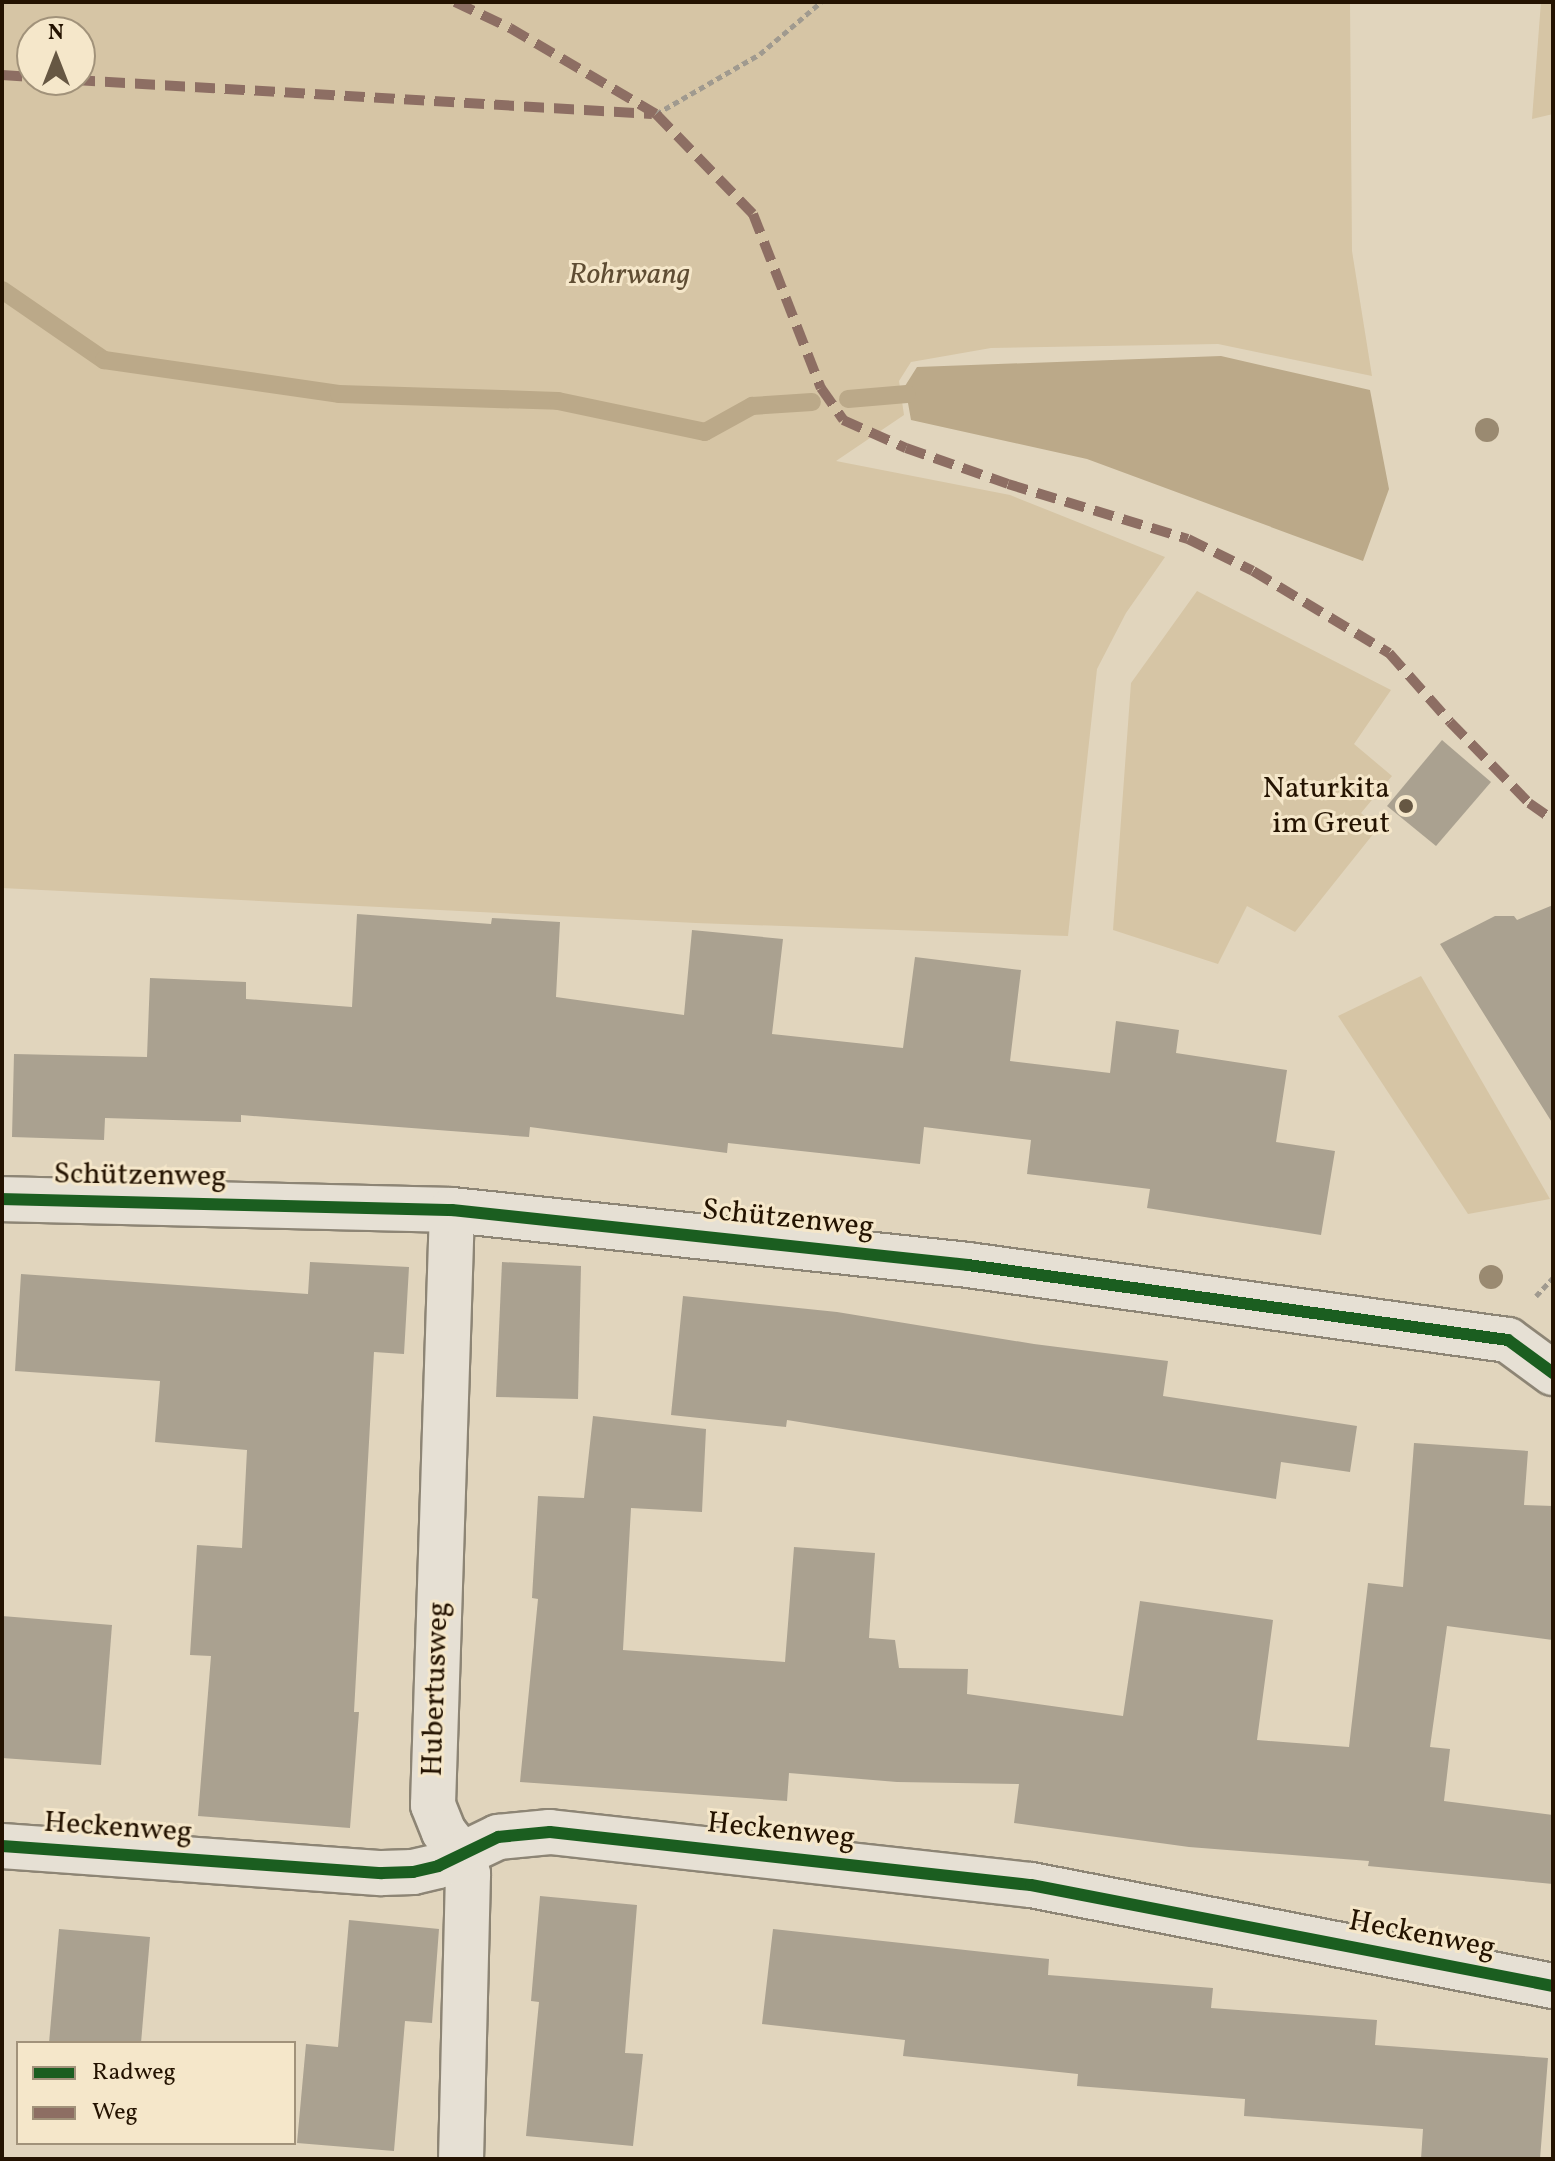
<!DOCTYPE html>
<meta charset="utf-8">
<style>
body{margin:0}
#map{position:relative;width:1555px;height:2161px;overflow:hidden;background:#e1d5bd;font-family:Vollkorn,serif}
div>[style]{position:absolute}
.green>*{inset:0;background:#d6c5a5}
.water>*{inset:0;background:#bba989}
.stream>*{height:18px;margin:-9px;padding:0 9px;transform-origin:9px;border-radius:9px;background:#bba989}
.building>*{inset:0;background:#aaa190}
.path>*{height:5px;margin-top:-2.5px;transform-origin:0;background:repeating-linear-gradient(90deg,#a09a8f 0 6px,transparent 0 10px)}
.roads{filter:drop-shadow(2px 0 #8d8575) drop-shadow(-2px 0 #8d8575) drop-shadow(0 2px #8d8575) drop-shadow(0 -2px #8d8575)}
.street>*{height:44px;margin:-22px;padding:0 22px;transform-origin:22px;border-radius:22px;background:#e6e0d4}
.quiet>*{height:10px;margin-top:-5px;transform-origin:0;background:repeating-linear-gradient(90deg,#8d6e63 0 20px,transparent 0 30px)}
.cycleway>*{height:12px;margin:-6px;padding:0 6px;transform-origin:6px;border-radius:6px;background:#1b5e20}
.trees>*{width:24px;height:24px;margin:-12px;border-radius:50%;background:#9a8a71}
.dots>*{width:22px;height:22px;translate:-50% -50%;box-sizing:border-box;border:4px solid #f5e7ca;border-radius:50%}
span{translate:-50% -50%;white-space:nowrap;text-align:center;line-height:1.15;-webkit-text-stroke:6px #f5e7ca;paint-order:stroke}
.park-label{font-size:30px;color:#5f4d33;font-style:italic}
.poi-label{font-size:30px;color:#241301}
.right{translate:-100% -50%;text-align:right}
.street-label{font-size:30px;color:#241301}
.frame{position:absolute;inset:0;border:4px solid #241301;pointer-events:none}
.legend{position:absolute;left:16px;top:2041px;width:280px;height:104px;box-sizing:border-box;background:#f5e7ca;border:2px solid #a1927a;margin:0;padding:10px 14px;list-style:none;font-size:24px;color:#241301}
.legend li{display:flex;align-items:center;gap:16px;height:40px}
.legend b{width:40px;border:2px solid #a1927a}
.north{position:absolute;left:16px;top:16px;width:80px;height:80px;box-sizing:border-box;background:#f5e7ca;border:2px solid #a1927a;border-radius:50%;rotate:0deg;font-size:22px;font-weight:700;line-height:32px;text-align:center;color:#241301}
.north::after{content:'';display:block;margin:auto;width:28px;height:36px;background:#665743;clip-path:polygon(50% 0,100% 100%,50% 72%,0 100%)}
</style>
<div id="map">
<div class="green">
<i style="clip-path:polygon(evenodd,2px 2px,1350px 2px,1352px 251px,1372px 376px,1218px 344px,991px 348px,911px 362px,899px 381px,904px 415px,836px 461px,1010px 495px,1165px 557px,1126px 613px,1097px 669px,1068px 936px,696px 923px,2px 888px,2px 2px,32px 32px,80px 32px,80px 80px,32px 80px,32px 32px)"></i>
<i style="clip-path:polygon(1541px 2px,1553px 2px,1553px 114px,1532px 119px)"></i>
<i style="clip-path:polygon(1197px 591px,1391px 690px,1354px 744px,1392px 776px,1361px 813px,1378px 828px,1295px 932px,1247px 906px,1218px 964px,1113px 930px,1131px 683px)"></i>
<i style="clip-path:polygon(1421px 976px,1550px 1199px,1468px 1214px,1338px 1016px)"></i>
</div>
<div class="water">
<i style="clip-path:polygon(1221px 356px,1370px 390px,1389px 489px,1363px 561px,1087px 459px,911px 420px,905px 386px,917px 367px)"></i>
</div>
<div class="stream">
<i style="left:2px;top:290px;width:124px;rotate:34.5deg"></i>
<i style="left:104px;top:360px;width:237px;rotate:8.2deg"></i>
<i style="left:339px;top:394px;width:219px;rotate:1.8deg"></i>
<i style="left:558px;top:401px;width:150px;rotate:11.9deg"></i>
<i style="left:705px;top:432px;width:54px;rotate:-29deg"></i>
<i style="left:752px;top:406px;width:60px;rotate:-3.8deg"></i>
<i style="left:848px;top:399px;width:59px;rotate:-4.8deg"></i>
</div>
<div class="building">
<i style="clip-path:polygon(1442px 740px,1491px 782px,1436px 846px,1387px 806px)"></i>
<i style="clip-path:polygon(1553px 905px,1553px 1124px,1440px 944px,1495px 916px,1514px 916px,1517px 920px)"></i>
<i style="clip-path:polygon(357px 914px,491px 924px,492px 918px,560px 922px,556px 997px,684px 1015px,692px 930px,783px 939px,772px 1034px,903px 1048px,915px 957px,1021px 970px,1010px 1061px,1110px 1073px,1116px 1021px,1179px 1030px,1176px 1053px,1287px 1070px,1276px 1142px,1335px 1151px,1321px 1235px,1147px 1208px,1150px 1189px,1027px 1174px,1031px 1140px,924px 1127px,920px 1164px,728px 1143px,727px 1153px,530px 1127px,529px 1137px,241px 1115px,241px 1122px,105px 1118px,104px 1140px,12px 1137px,14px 1054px,147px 1057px,150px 978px,246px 982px,246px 999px,352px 1007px)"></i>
<i style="clip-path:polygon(310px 1262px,409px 1267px,404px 1354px,374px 1352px,354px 1712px,359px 1712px,350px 1828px,198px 1816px,211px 1656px,190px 1655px,197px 1545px,242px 1548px,247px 1450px,155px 1442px,160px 1381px,15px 1371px,21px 1274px,308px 1294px)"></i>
<i style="clip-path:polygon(502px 1262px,581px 1266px,578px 1399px,496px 1397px)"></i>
<i style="clip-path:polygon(683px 1296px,837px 1312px,1034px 1344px,1168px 1361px,1163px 1396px,1357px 1426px,1350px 1472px,1281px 1462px,1276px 1499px,787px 1420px,786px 1427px,671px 1415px)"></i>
<i style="clip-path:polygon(593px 1416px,706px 1429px,702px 1512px,631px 1508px,623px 1650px,785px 1662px,794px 1547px,875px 1553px,869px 1638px,895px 1640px,899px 1668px,968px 1669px,967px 1694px,1123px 1716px,1140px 1601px,1273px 1620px,1257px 1740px,1349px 1747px,1368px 1583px,1403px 1587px,1414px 1443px,1528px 1451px,1524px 1505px,1553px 1506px,1553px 1640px,1447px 1626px,1430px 1747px,1450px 1749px,1444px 1801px,1553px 1815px,1553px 1884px,1368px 1866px,1369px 1861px,1189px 1847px,1014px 1823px,1019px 1784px,897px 1782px,789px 1773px,787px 1801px,520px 1782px,538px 1599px,532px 1598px,538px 1496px,584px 1498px)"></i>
<i style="clip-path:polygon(2px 1616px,112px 1625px,101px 1765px,2px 1758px)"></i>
<i style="clip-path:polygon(540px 1896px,637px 1905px,625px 2053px,643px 2054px,633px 2146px,526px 2136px,539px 2002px,531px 2001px)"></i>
<i style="clip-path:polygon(349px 1920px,439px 1929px,432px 2023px,405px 2021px,394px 2151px,297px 2143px,306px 2044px,338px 2047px)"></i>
<i style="clip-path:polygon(59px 1929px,150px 1937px,141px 2043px,49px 2043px)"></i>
<i style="clip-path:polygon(773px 1929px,1049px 1959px,1048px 1975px,1213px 1988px,1211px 2008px,1377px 2020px,1375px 2045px,1548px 2058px,1540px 2159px,1421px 2159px,1423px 2129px,1244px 2116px,1245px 2099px,1077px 2086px,1078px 2074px,903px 2056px,905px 2040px,762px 2024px)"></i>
</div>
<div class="path">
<i style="left:656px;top:114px;width:120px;rotate:-30deg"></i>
<i style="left:760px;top:54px;width:80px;rotate:-40.4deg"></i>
<i style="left:1536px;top:1296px;width:25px;rotate:-47deg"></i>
</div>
<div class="roads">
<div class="street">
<i style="left:2px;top:1199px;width:450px;rotate:1.4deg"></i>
<i style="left:452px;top:1210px;width:519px;rotate:6.08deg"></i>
<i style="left:968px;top:1265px;width:545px;rotate:7.91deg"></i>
<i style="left:1508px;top:1340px;width:56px;rotate:36.3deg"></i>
<i style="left:452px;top:1210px;width:595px;rotate:91.83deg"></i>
<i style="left:433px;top:1805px;width:29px;rotate:68deg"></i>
<i style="left:444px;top:1832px;width:29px;rotate:52deg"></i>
<i style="left:462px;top:1855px;width:20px;rotate:72deg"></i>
<i style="left:468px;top:1874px;width:285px;rotate:91.4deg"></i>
<i style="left:2px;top:1846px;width:381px;rotate:4.1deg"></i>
<i style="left:382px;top:1873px;width:31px;rotate:-2deg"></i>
<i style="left:413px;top:1872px;width:26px;rotate:-13deg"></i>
<i style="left:438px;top:1866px;width:67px;rotate:-25.8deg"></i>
<i style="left:498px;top:1837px;width:52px;rotate:-5.5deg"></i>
<i style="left:550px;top:1832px;width:484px;rotate:6.3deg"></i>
<i style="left:1031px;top:1885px;width:532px;rotate:10.95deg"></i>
</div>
</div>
<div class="quiet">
<i style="left:455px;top:2px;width:61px;rotate:25.3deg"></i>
<i style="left:510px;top:28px;width:169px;rotate:30.5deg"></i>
<i style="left:656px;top:114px;width:139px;rotate:45.9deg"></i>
<i style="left:753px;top:214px;width:187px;rotate:68.7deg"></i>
<i style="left:821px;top:388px;width:39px;rotate:55deg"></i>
<i style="left:843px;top:420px;width:69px;rotate:24deg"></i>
<i style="left:906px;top:448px;width:108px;rotate:19.4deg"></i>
<i style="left:1008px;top:484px;width:188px;rotate:17deg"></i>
<i style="left:1188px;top:539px;width:72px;rotate:26.2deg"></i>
<i style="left:1253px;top:571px;width:159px;rotate:31.1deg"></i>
<i style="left:1389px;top:653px;width:92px;rotate:48.5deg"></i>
<i style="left:1450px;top:722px;width:113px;rotate:45.7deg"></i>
<i style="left:1529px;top:803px;width:29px;rotate:35deg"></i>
<i style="left:2px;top:75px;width:30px;rotate:4deg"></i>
<i style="left:75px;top:80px;width:578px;rotate:3.37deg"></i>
</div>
<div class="cycleway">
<i style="left:2px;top:1199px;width:450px;rotate:1.4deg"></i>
<i style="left:452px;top:1210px;width:519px;rotate:6.08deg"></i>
<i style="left:968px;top:1265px;width:545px;rotate:7.91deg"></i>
<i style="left:1508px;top:1340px;width:56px;rotate:36.3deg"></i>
<i style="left:2px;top:1846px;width:381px;rotate:4.1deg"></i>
<i style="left:382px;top:1873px;width:31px;rotate:-2deg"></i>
<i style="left:413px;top:1872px;width:26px;rotate:-13deg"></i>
<i style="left:438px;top:1866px;width:67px;rotate:-25.8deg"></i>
<i style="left:498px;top:1837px;width:52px;rotate:-5.5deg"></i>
<i style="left:550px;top:1832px;width:484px;rotate:6.3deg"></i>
<i style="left:1031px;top:1885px;width:532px;rotate:10.95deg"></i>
</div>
<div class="trees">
<i style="left:1487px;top:430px"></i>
<i style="left:1491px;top:1277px"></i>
</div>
<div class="dots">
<i style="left:1406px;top:806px;background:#665743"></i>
</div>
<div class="park-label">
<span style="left:629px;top:275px">Rohrwang</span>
</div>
<div class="poi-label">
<span class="right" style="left:1390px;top:806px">Naturkita<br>im Greut</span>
</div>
<div class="street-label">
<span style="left:140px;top:1176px;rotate:1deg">Schützenweg</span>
<span style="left:788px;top:1219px;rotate:6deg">Schützenweg</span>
<span style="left:436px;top:1689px;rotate:-88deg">Hubertusweg</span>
<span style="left:118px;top:1828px;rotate:4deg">Heckenweg</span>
<span style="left:781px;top:1831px;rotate:6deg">Heckenweg</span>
<span style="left:1422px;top:1935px;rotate:11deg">Heckenweg</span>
</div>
<div class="frame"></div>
<ul class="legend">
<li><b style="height:10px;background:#1b5e20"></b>Radweg</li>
<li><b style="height:10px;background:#8d6e63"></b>Weg</li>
</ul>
<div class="north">N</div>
</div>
